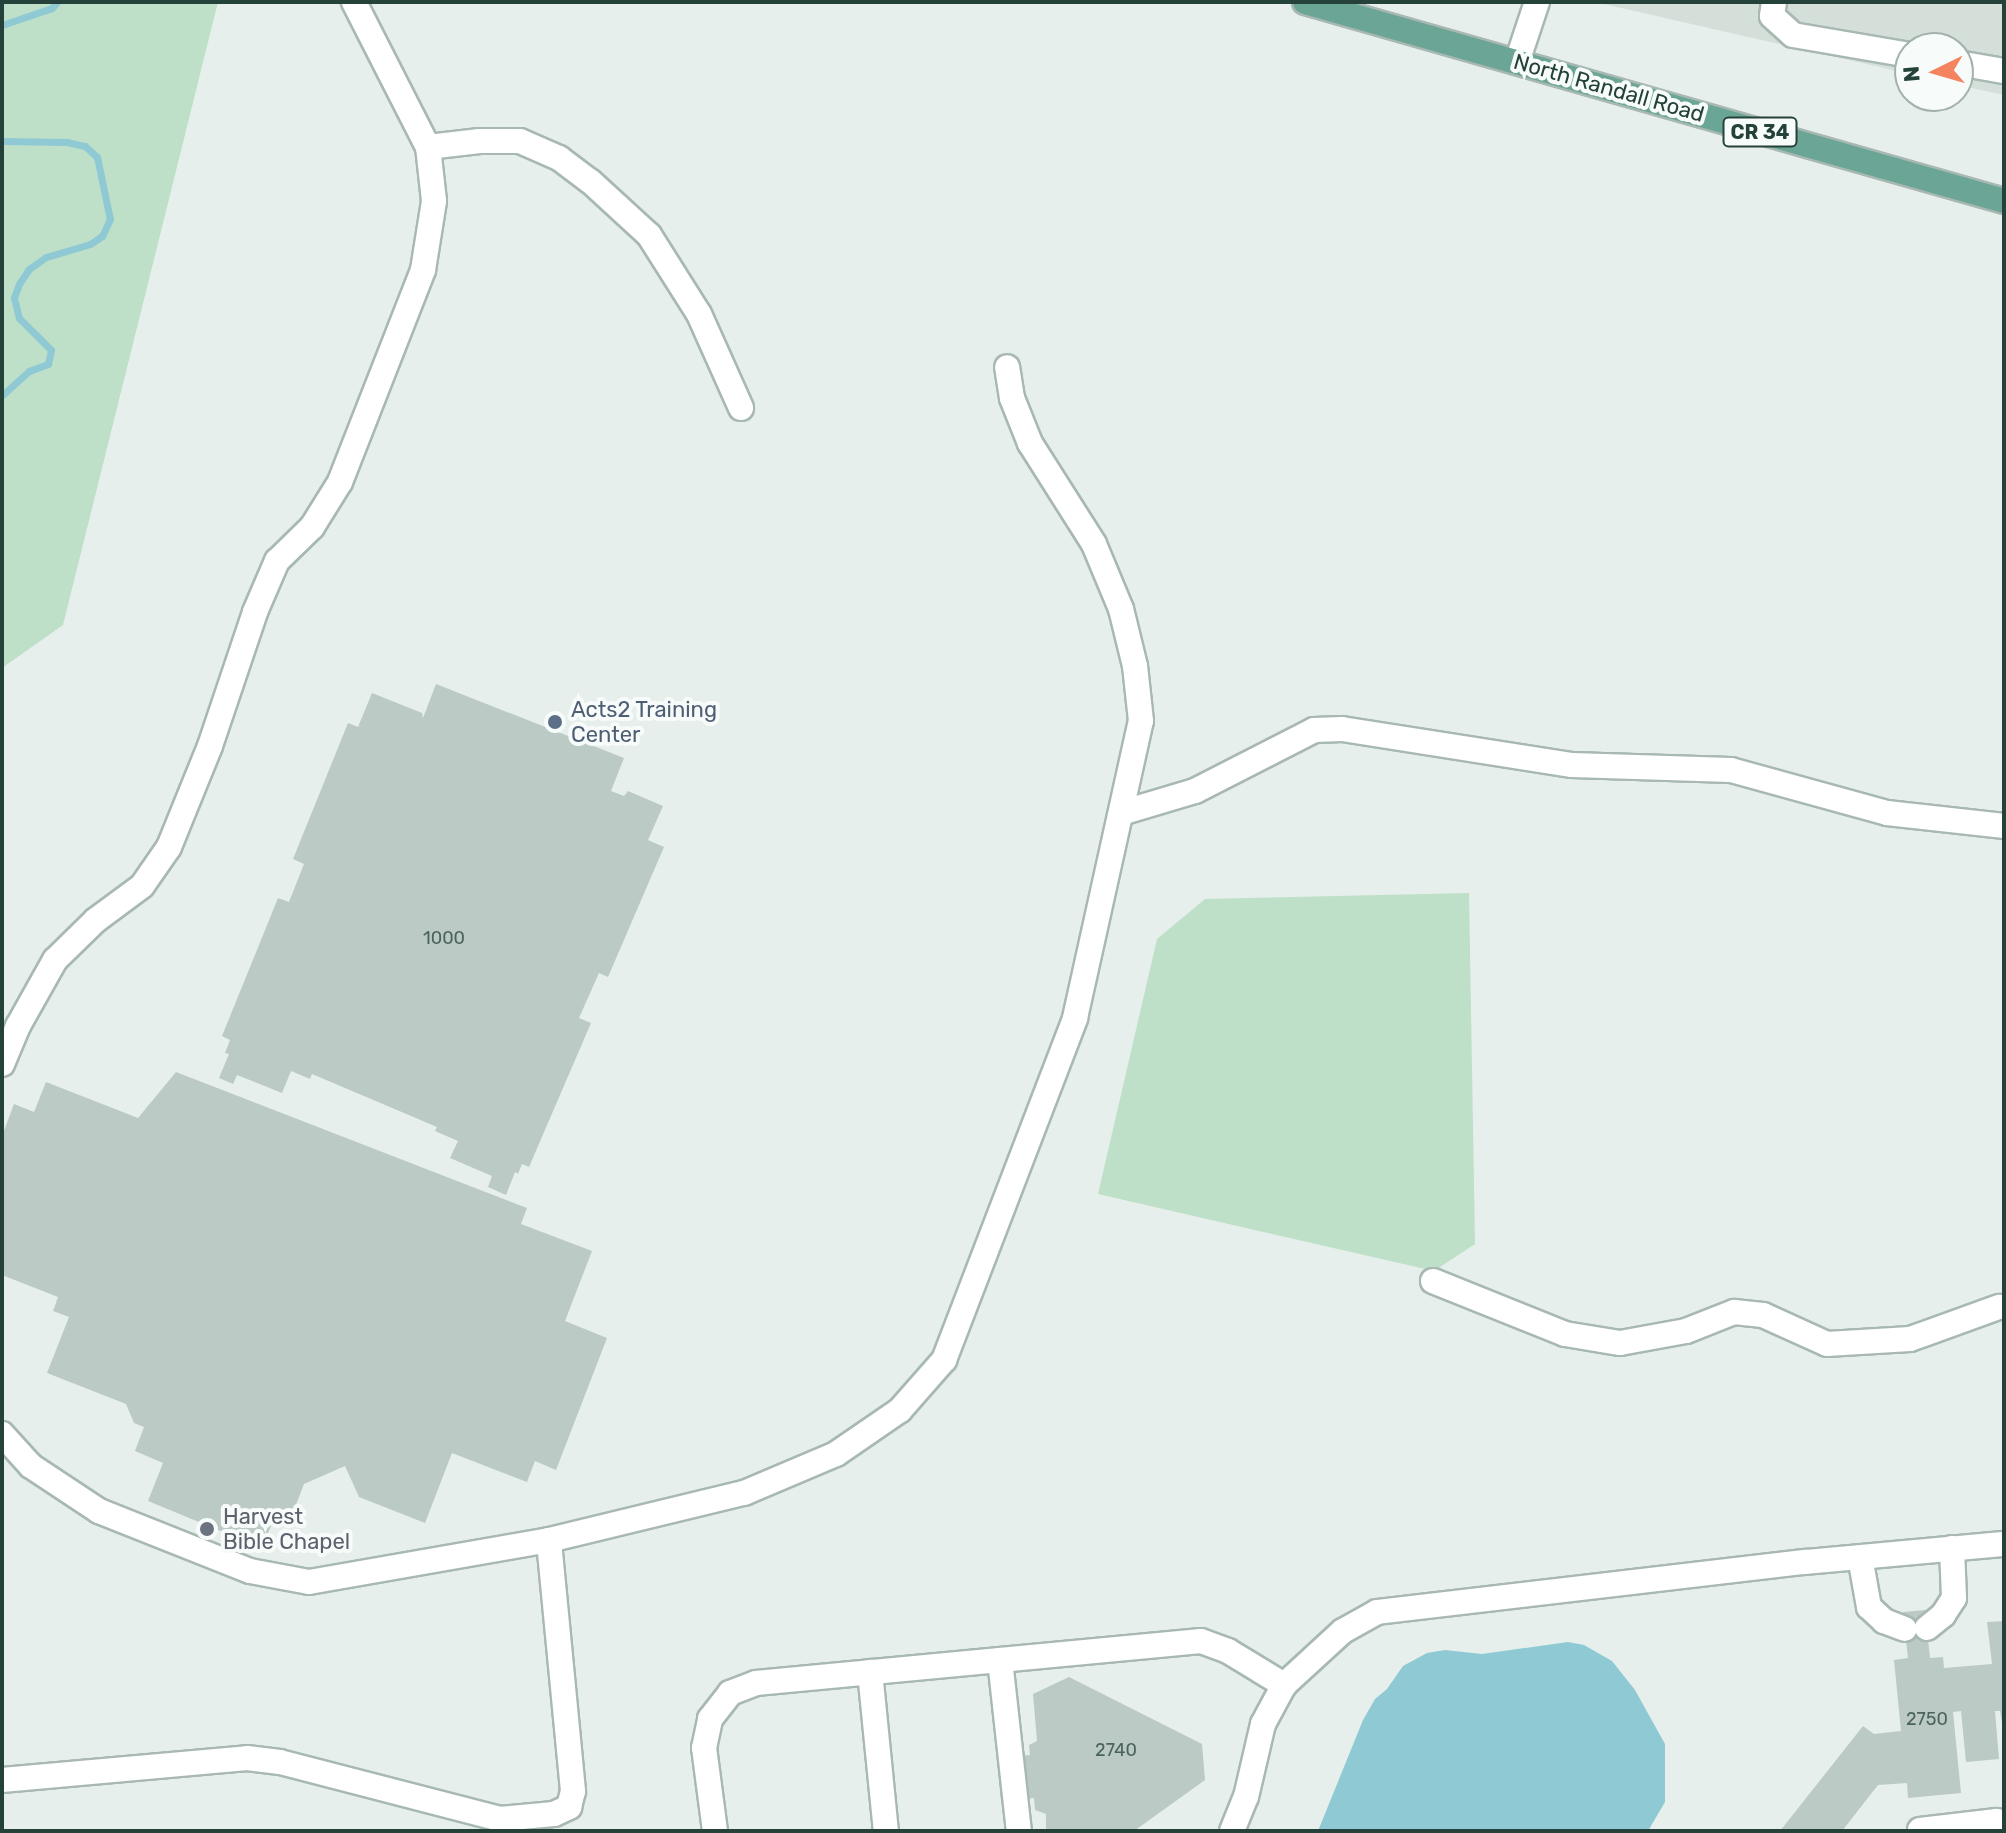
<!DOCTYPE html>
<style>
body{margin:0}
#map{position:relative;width:2006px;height:1833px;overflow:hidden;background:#e6efeb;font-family:Rubik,sans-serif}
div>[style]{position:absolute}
.built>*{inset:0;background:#d4dfda}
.green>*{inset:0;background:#bfe0c8}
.water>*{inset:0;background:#8ec9d4}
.stream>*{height:7px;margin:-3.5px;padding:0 3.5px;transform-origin:3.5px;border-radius:3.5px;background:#8ec9d4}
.building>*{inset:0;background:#bbcac4}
.roads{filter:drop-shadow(2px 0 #a8b8b2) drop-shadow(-2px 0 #a8b8b2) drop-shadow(0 2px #a8b8b2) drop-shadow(0 -2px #a8b8b2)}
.minor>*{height:24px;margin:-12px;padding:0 12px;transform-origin:12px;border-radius:12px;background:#fff}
.major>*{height:24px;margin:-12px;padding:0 12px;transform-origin:12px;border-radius:12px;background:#6aa596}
.dots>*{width:22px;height:22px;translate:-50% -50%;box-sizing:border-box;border:4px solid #f7fbf9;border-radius:50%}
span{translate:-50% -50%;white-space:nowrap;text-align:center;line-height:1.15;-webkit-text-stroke:8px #f7fbf9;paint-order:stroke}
.number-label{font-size:18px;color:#4a645c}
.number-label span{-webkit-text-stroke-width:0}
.shield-label span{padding:2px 6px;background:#f7fbf9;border:2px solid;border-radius:6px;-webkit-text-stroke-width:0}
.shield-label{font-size:20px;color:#24423a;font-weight:700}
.street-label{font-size:22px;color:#24423a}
.service-label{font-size:22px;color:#4e5e75}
.left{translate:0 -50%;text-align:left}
.worship-label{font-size:22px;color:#5b616d}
.frame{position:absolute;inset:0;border:4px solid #24423a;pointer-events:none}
.north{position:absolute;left:1894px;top:32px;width:80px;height:80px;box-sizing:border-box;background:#f7fbf9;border:2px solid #a3b1ad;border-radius:50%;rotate:265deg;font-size:22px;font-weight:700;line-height:32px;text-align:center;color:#24423a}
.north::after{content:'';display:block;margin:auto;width:28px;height:36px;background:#f4845f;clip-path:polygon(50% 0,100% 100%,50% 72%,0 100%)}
</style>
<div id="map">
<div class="built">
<i style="clip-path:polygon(1595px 2px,2004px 2px,2004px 95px,1958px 85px,1958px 48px,1910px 48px,1910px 74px)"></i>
</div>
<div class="green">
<i style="clip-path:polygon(2px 2px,218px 2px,63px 625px,2px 668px)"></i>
<i style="clip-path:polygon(1469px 893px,1475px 1244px,1434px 1271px,1098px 1194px,1157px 939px,1205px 899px)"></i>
</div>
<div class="water">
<i style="clip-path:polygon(1568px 1642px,1584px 1645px,1612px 1661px,1635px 1690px,1665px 1744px,1665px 1802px,1648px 1831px,1318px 1831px,1363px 1720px,1375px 1699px,1387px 1689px,1403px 1666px,1427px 1653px,1445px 1650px,1482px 1654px)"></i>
</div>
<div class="stream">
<i style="left:2px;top:25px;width:53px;rotate:-18.8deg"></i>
<i style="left:52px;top:8px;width:8px;rotate:-50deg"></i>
<i style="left:2px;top:141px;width:65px;rotate:0.9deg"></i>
<i style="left:67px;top:142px;width:18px;rotate:13deg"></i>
<i style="left:85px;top:146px;width:16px;rotate:43deg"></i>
<i style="left:97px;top:157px;width:63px;rotate:78.2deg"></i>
<i style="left:110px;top:219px;width:19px;rotate:115deg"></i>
<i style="left:102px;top:236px;width:14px;rotate:146deg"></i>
<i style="left:90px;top:244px;width:46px;rotate:163.5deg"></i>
<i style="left:46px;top:257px;width:21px;rotate:145deg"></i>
<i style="left:29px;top:269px;width:18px;rotate:124deg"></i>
<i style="left:19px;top:284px;width:15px;rotate:110deg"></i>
<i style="left:14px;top:298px;width:21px;rotate:76deg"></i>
<i style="left:19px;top:318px;width:45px;rotate:45deg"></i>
<i style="left:51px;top:350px;width:14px;rotate:102deg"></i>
<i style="left:48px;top:364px;width:20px;rotate:160deg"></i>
<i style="left:29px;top:371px;width:36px;rotate:138deg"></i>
</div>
<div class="building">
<i style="clip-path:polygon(436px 684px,624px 758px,611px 791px,624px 796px,628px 791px,663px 806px,648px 840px,664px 847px,608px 977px,599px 973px,579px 1018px,591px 1023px,529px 1167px,522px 1164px,518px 1174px,515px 1172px,506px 1195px,488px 1187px,492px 1176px,450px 1158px,458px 1141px,435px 1131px,437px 1127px,312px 1074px,310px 1079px,291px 1071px,282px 1093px,237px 1075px,233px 1084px,219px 1078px,229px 1054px,225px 1053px,230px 1040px,222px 1036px,278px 898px,289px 902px,304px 864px,293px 859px,348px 723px,358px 727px,372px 693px,422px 713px,423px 718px)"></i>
<i style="clip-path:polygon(176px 1072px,527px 1208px,521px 1224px,592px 1251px,565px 1321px,607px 1338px,556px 1470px,535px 1461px,527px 1482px,452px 1453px,425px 1523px,359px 1497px,345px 1466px,304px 1484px,292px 1515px,278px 1509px,262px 1548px,148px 1501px,163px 1463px,135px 1451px,144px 1427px,134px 1423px,126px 1404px,47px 1373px,69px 1317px,53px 1311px,58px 1297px,2px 1275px,2px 1136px,14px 1104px,34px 1112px,46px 1082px,138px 1118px)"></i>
<i style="clip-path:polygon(1925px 1610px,1930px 1658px,1943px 1657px,1944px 1668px,1992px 1664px,1987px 1622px,2004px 1621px,2004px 1734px,2000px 1711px,1995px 1711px,1999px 1759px,1966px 1762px,1961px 1711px,1953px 1712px,1961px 1793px,1908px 1798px,1907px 1783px,1878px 1785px,1842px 1831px,1780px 1831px,1863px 1726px,1874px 1734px,1901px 1731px,1894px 1660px,1908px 1658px,1903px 1612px)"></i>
<i style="clip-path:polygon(1069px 1677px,1202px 1744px,1205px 1780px,1134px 1831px,1046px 1831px,1046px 1814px,1035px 1810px,1034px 1798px,1001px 1801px,997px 1758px,1030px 1755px,1029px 1745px,1037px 1741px,1033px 1694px)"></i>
</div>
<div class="roads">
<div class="minor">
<i style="left:354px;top:2px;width:163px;rotate:63deg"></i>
<i style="left:1774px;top:2px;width:14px;rotate:98deg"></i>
<i style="left:1772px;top:16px;width:28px;rotate:42deg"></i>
<i style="left:1793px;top:35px;width:119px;rotate:9.7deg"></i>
<i style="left:1517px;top:62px;width:63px;rotate:-71.6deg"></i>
<i style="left:1958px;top:63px;width:47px;rotate:9.9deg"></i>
<i style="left:1121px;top:813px;width:77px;rotate:-16.6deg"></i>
<i style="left:1195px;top:791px;width:134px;rotate:-27.1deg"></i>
<i style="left:1314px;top:730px;width:28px;rotate:-2deg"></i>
<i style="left:1342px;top:729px;width:233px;rotate:8.9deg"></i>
<i style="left:1572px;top:765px;width:159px;rotate:1.8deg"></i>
<i style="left:1731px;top:770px;width:162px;rotate:15.4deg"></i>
<i style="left:1887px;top:813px;width:118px;rotate:6.3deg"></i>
<i style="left:2px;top:1064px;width:41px;rotate:-67.2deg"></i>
<i style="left:18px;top:1026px;width:76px;rotate:-60.7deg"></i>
<i style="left:55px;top:960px;width:57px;rotate:-44.3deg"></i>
<i style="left:96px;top:920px;width:57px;rotate:-36.5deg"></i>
<i style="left:142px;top:886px;width:47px;rotate:-55.3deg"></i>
<i style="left:169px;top:847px;width:109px;rotate:-67.9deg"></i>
<i style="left:210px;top:746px;width:141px;rotate:-71.4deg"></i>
<i style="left:255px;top:612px;width:56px;rotate:-66.7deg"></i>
<i style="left:277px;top:561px;width:49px;rotate:-44.2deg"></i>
<i style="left:312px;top:527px;width:53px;rotate:-58.1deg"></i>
<i style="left:340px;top:482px;width:228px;rotate:-68.6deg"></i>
<i style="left:423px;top:270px;width:70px;rotate:-80.9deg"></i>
<i style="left:434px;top:201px;width:54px;rotate:-96.3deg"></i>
<i style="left:428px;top:147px;width:52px;rotate:-6.6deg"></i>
<i style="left:480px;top:141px;width:40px"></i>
<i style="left:520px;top:141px;width:43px;rotate:23.6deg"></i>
<i style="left:559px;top:158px;width:39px;rotate:37deg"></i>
<i style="left:590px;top:181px;width:80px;rotate:42.5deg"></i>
<i style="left:649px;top:235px;width:93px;rotate:57.7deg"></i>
<i style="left:699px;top:314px;width:103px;rotate:65.9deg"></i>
<i style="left:1433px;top:1281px;width:142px;rotate:21.9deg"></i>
<i style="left:1565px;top:1334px;width:56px;rotate:9.3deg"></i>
<i style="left:1620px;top:1343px;width:67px;rotate:-10.3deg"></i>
<i style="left:1686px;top:1331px;width:52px;rotate:-21.6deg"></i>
<i style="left:1734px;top:1312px;width:29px;rotate:6deg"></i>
<i style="left:1763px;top:1315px;width:70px;rotate:24.4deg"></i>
<i style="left:1827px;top:1344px;width:83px;rotate:-3.4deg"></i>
<i style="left:1910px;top:1339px;width:95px;rotate:-19.8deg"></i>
<i style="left:2px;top:1434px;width:43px;rotate:47.8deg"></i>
<i style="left:31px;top:1466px;width:82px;rotate:33.5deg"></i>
<i style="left:99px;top:1511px;width:162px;rotate:21.7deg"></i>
<i style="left:250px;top:1571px;width:60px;rotate:10.6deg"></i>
<i style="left:309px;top:1582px;width:244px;rotate:-9.9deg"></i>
<i style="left:549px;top:1540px;width:201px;rotate:-13.6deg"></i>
<i style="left:744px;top:1493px;width:100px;rotate:-23deg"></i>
<i style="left:836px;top:1454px;width:78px;rotate:-34.5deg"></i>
<i style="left:900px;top:1410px;width:67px;rotate:-48.7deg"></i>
<i style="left:944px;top:1360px;width:366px;rotate:-69deg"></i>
<i style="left:1075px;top:1018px;width:304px;rotate:-77.5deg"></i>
<i style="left:1141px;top:721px;width:55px;rotate:-96.2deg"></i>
<i style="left:1135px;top:666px;width:59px;rotate:-103.8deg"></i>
<i style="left:1121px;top:609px;width:70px;rotate:-112.6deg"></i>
<i style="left:1094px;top:544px;width:120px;rotate:-122.4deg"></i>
<i style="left:1030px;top:443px;width:48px;rotate:-111.8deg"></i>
<i style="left:1012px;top:398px;width:31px;rotate:-99deg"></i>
<i style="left:1860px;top:1557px;width:51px;rotate:79.8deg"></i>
<i style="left:1869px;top:1607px;width:21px;rotate:43deg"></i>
<i style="left:1884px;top:1621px;width:22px;rotate:21deg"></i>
<i style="left:1927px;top:1628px;width:21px;rotate:-39deg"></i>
<i style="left:1943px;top:1615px;width:20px;rotate:-57deg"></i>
<i style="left:1954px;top:1598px;width:50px;rotate:-92.3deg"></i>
<i style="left:1000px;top:1660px;width:172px;rotate:83.7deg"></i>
<i style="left:870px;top:1672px;width:160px;rotate:84.3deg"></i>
<i style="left:2px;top:1780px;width:246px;rotate:-5.1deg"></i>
<i style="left:247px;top:1758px;width:33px;rotate:7deg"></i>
<i style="left:280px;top:1762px;width:227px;rotate:14.5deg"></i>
<i style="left:500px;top:1819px;width:54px;rotate:-5.3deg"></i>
<i style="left:554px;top:1814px;width:17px;rotate:-25deg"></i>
<i style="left:569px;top:1807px;width:16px;rotate:-76deg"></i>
<i style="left:573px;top:1791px;width:252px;rotate:-95.5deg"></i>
<i style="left:1920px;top:1830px;width:77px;rotate:-6.8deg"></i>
<i style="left:1996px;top:1821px;width:8px;rotate:14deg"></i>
<i style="left:715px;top:1831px;width:84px;rotate:-97.5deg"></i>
<i style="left:704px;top:1748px;width:30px;rotate:-78deg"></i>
<i style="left:710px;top:1719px;width:33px;rotate:-52deg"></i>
<i style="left:730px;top:1693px;width:28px;rotate:-21deg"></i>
<i style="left:756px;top:1683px;width:447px;rotate:-5.4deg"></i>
<i style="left:1201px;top:1641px;width:29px;rotate:20deg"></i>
<i style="left:1228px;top:1651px;width:66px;rotate:31.3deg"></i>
<i style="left:1232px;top:1831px;width:37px;rotate:-68deg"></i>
<i style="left:1246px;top:1797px;width:75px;rotate:-76.9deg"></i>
<i style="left:1263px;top:1724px;width:44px;rotate:-61.7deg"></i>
<i style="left:1284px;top:1685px;width:80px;rotate:-42.5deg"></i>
<i style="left:1343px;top:1631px;width:39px;rotate:-29deg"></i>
<i style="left:1377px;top:1612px;width:431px;rotate:-6.7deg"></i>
<i style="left:1805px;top:1562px;width:200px;rotate:-5.2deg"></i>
</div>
<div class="major">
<i style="left:1305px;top:2px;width:727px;rotate:15.89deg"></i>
</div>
</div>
<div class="dots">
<i style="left:555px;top:722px;background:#5c6f8a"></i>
<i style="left:207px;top:1529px;background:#6b7280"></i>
</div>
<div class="number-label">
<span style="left:444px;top:938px">1000</span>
<span style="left:1927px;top:1719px">2750</span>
<span style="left:1116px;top:1750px">2740</span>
</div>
<div class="shield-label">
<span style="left:1760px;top:132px">CR 34</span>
</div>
<div class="street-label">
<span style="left:1609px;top:88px;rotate:16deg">North Randall Road</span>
</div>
<div class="service-label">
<span class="left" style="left:571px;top:722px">Acts2 Training<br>Center</span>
</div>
<div class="worship-label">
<span class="left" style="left:223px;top:1529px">Harvest<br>Bible Chapel</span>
</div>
<div class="frame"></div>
<div class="north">N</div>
</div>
